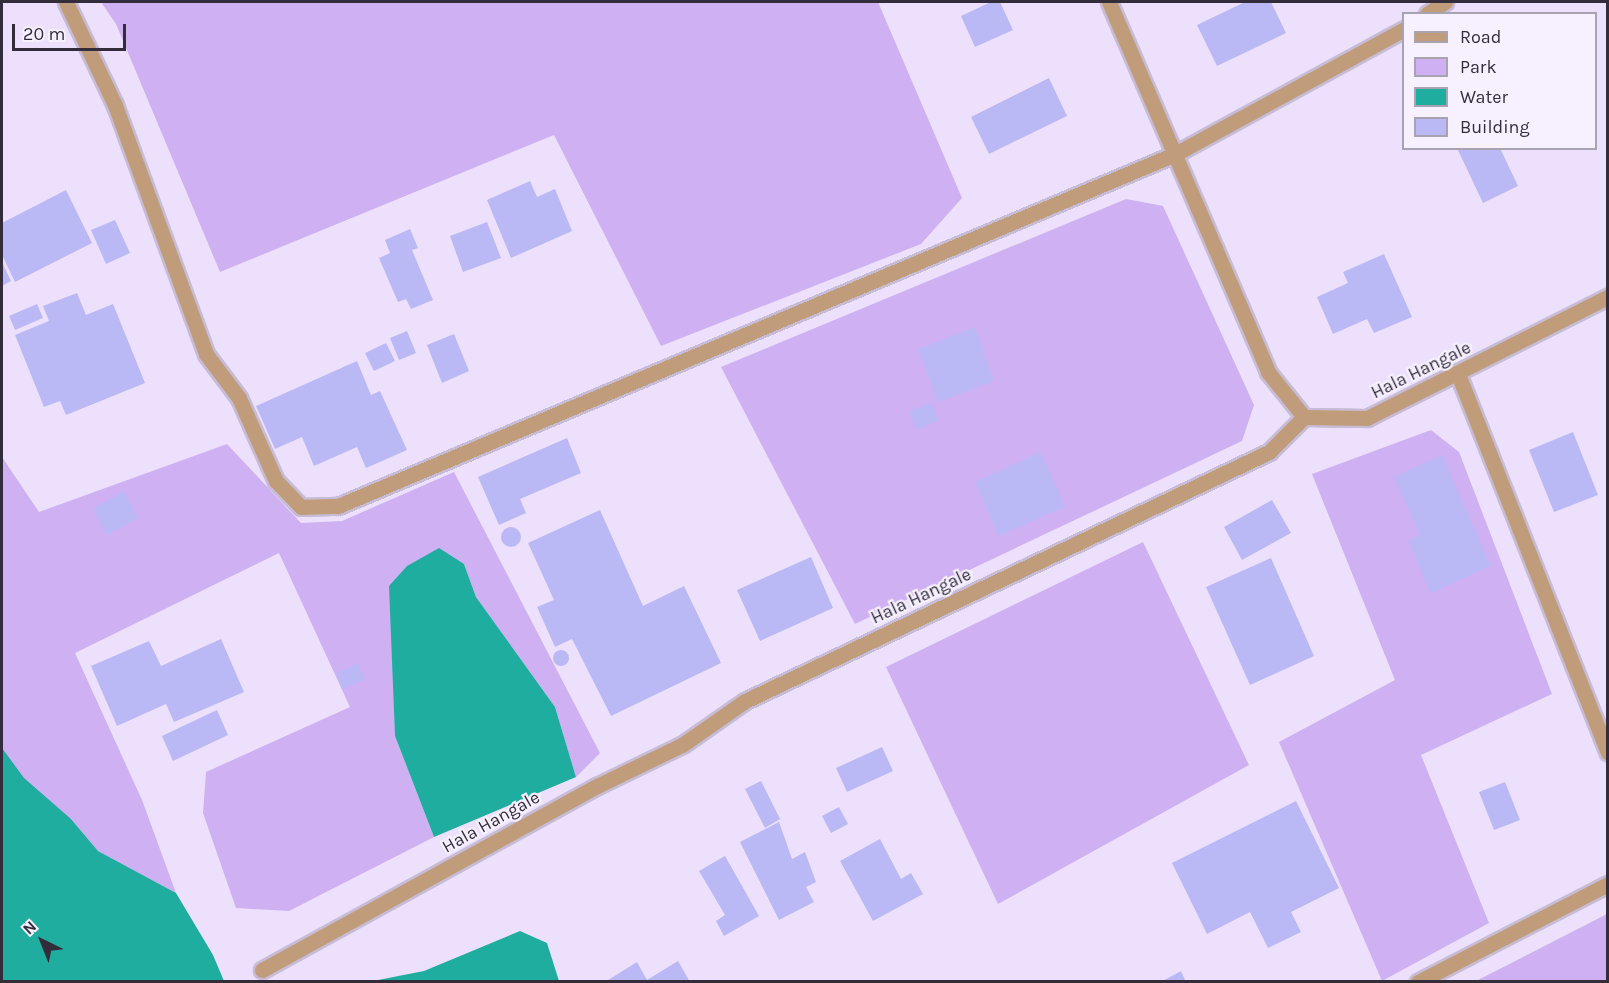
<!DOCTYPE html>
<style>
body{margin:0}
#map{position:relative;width:1609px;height:983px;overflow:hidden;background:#ece0fd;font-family:Karla,sans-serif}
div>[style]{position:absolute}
.green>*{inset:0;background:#cfb0f3}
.water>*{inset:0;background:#1fada0}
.building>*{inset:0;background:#bab9f5}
.round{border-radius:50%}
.roads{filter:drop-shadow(2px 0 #c7bcd6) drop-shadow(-2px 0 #c7bcd6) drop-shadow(0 2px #c7bcd6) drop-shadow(0 -2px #c7bcd6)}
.lane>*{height:15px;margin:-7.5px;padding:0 7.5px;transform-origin:7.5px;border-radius:7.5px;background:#c09c7a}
.street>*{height:15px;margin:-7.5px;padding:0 7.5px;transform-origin:7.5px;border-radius:7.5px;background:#c09c7a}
span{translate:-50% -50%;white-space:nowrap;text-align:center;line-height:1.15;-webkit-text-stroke:4.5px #f6f0ff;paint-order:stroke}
.street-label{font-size:18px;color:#332d3b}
.frame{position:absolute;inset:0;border:3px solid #332d3b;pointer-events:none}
.legend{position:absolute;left:1402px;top:12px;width:195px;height:138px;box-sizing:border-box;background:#f6f0ff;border:2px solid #a8a2b1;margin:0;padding:8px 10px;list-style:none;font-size:18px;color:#332d3b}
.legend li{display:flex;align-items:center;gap:12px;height:30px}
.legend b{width:30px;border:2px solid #a8a2b1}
.north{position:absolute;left:12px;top:911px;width:60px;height:60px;-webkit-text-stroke:4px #f6f0ff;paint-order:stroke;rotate:317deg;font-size:16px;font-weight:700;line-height:24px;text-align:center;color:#332d3b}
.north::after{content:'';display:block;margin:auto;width:21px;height:27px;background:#332d3b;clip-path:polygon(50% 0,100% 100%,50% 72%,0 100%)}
.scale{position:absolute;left:12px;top:24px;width:114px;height:27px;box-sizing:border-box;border:3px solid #332d3b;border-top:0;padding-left:8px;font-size:18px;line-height:21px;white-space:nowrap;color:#332d3b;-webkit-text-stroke:4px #f6f0ff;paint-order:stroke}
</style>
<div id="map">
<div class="green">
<i style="clip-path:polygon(101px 2px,878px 2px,962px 198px,921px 244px,661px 346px,554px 135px,220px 272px,116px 24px)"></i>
<i style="clip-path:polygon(1126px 199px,1163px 206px,1254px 405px,1242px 441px,855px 624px,721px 367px)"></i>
<i style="clip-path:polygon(1431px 430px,1459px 452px,1552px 694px,1421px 755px,1489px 923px,1382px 981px,1279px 742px,1395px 680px,1312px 474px)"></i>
<i style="clip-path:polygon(227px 444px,301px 523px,342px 521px,454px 472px,600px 753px,576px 777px,555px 707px,476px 597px,464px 564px,394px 671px,395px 736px,434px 837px,289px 911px,236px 908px,203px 813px,206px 772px,350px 707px,279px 553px,75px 653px,142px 800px,176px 893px,98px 851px,71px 819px,2px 847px,2px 457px,39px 512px)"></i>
<i style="clip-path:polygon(1143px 542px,1249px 765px,998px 904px,886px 667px)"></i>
<i style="clip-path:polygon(1607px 914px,1607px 981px,1476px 981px)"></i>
</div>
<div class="water">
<i style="clip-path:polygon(439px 548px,464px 564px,476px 597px,555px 707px,576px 777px,434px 837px,395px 736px,389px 586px,407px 566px)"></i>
<i style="clip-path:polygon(2px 748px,24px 778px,71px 819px,98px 851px,176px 893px,213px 955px,224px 981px,2px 981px)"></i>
<i style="clip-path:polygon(520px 931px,547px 943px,559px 981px,373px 981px,424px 971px)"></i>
</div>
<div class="building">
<i style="clip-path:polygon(991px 2px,1000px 2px,1013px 30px,975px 47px,961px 16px)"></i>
<i style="clip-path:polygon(1245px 2px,1271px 2px,1286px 33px,1217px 66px,1197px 25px)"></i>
<i style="clip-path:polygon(1049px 78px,1067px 116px,989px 154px,971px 117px)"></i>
<i style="clip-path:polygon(1457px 148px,1500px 148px,1518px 186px,1483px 203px)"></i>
<i style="clip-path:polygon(530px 181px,537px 197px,555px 189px,572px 231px,511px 258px,487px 200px)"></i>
<i style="clip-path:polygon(66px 190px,92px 243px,15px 282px,2px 255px,2px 223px)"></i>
<i style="clip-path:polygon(115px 220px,130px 253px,106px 264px,91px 230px)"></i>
<i style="clip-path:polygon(487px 222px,501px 258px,463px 272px,450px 236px)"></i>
<i style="clip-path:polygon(410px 229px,418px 248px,412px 250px,433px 300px,411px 309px,406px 299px,398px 302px,379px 258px,390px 253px,385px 240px)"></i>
<i style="clip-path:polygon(1384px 254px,1412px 317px,1374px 333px,1367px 319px,1333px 334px,1317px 297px,1348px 283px,1343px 272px)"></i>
<i style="clip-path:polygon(2px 262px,11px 281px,2px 286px)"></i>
<i style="clip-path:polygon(77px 293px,86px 315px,113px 304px,145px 383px,66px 415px,60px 401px,44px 407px,15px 335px,49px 321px,43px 306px)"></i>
<i style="clip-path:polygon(37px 304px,43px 318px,15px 330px,9px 316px)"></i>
<i style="clip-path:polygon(975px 327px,994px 381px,938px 402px,918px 349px)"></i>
<i style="clip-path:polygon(407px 331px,416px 353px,399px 360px,390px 338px)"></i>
<i style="clip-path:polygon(454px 334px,469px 371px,442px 383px,427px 345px)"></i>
<i style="clip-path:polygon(386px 343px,395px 361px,374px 371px,365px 353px)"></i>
<i style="clip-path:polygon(357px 361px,371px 395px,380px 391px,407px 450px,366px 468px,357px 447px,314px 466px,302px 437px,275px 449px,256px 406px)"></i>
<i style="clip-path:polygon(931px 402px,939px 420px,917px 430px,909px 412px)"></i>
<i style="clip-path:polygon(1573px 432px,1598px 495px,1554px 512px,1529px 450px)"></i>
<i style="clip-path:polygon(567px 438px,581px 473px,520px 499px,526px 513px,499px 525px,478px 477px)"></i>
<i style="clip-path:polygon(1041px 452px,1065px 507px,999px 536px,975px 482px)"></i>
<i style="clip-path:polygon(1442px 455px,1491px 566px,1431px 593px,1408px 541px,1420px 535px,1394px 477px)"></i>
<i style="clip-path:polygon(124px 491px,138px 518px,107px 535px,93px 509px)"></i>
<i style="clip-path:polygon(1272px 500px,1291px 533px,1242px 560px,1224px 527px)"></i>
<i style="clip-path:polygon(600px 510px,643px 606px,684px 586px,721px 663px,611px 716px,572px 639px,555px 647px,537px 607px,554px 600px,528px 543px)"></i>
<i class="round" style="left:501px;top:527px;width:20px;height:20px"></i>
<i style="clip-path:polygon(811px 557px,833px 608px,760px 641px,737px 590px)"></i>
<i style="clip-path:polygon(1271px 558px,1314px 656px,1250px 685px,1206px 587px)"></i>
<i style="clip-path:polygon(221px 639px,244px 692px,174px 722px,166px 704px,117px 726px,91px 666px,149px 641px,161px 666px)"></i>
<i class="round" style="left:553px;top:650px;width:16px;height:16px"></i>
<i style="clip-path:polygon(358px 663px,365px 680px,342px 689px,336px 673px)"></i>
<i style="clip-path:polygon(217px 710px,228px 735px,173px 761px,162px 736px)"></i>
<i style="clip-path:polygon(882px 747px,893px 771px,847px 792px,836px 768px)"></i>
<i style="clip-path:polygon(761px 781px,780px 819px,765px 828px,745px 789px)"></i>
<i style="clip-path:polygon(1505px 782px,1520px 820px,1494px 830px,1479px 792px)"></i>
<i style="clip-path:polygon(1296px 801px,1339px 888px,1291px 912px,1301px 932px,1268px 948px,1250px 912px,1207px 934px,1172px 863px)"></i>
<i style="clip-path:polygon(839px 807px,848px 824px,831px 833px,822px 816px)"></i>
<i style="clip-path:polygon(779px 822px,792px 859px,805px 852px,816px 882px,806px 887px,814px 902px,779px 920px,740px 842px)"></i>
<i style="clip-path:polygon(880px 839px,901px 879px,911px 873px,923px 894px,873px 921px,840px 861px)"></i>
<i style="clip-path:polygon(725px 856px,759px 916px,724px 936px,716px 921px,725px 915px,699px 871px)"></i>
<i style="clip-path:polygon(678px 961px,690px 982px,605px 982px,637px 962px,647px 980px)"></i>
<i style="clip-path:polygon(1181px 971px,1186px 982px,1161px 982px)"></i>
</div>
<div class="roads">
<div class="lane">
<i style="left:1427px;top:14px;width:22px;rotate:-34deg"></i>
<i style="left:1175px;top:154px;width:261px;rotate:-28.6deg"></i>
</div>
<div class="street">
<i style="left:66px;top:2px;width:114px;rotate:64.6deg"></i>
<i style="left:115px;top:105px;width:265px;rotate:69.9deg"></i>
<i style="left:206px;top:354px;width:55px;rotate:53.1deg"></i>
<i style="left:239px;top:398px;width:91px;rotate:66deg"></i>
<i style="left:276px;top:481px;width:36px;rotate:46deg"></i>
<i style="left:301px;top:507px;width:37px;rotate:-2deg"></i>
<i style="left:338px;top:506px;width:908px;rotate:-22.81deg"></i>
<i style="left:1109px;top:2px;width:403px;rotate:66.7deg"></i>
<i style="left:1268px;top:372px;width:58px;rotate:51.3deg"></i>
<i style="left:1458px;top:374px;width:407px;rotate:68.4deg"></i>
<i style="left:262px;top:970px;width:382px;rotate:-28.8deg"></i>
<i style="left:597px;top:786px;width:94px;rotate:-25.8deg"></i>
<i style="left:682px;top:745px;width:77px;rotate:-34.9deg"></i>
<i style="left:745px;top:701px;width:580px;rotate:-25.42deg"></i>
<i style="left:1269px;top:452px;width:49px;rotate:-45deg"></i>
<i style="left:1304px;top:417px;width:63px;rotate:0.9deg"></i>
<i style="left:1367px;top:418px;width:270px;rotate:-26.7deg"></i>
<i style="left:1418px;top:982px;width:214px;rotate:-27.3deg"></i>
</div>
</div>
<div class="street-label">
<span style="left:1421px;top:370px;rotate:-26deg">Hala Hangale</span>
<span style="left:921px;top:596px;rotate:-25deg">Hala Hangale</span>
<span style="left:491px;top:822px;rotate:-29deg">Hala Hangale</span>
</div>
<div class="frame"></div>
<ul class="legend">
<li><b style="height:8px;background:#c09c7a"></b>Road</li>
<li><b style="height:16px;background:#cfb0f3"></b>Park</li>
<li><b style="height:16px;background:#1fada0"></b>Water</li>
<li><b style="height:16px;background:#bab9f5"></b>Building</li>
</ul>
<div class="north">N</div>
<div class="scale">20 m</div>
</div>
